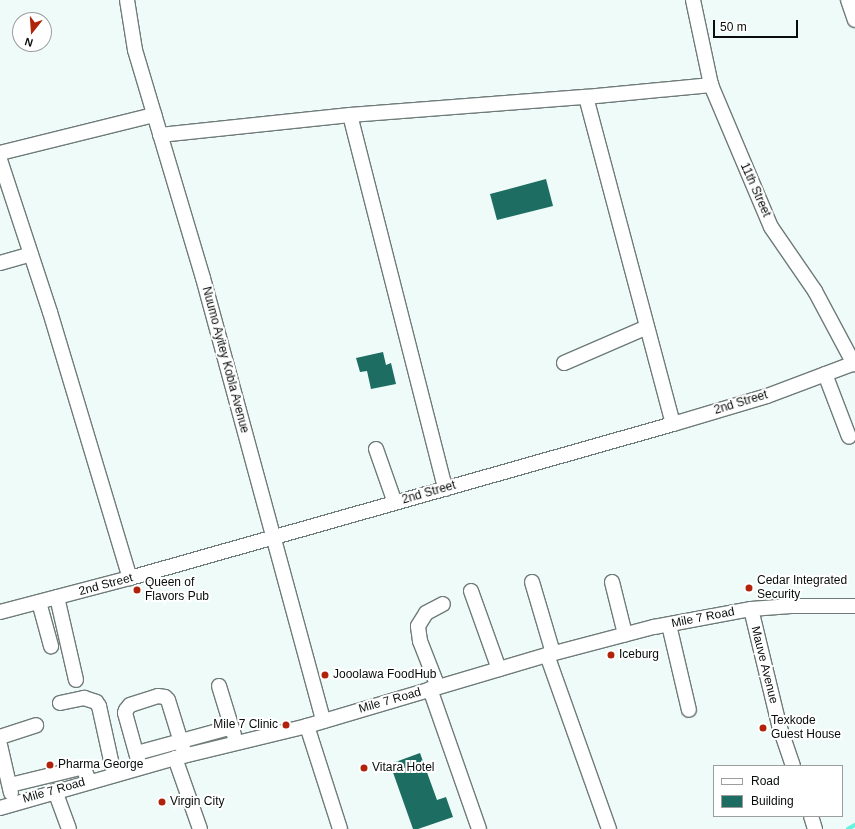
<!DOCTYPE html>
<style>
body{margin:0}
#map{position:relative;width:855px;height:829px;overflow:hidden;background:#eefbf8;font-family:Helvetica,sans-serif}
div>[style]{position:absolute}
.stream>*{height:3.5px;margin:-1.75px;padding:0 1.75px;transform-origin:1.75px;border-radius:1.75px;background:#63f4df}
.building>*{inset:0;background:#1d6d62}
.roads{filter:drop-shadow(1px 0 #6f7b79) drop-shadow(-1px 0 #6f7b79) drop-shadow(0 1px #6f7b79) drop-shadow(0 -1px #6f7b79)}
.minor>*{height:14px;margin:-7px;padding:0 7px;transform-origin:7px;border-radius:7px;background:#fff}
.dots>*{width:11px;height:11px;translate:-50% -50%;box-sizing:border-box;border:2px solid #fff;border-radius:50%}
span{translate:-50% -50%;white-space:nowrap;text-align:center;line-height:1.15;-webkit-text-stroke:4px #fff;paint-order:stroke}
.street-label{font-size:12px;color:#080c0b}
.poi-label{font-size:12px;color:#080c0b}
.left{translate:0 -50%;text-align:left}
.right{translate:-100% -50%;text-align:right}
.legend{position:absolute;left:713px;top:765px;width:130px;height:52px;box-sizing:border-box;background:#fff;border:1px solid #9c9e9d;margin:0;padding:5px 7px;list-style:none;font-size:12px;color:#080c0b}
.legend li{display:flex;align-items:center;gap:8px;height:20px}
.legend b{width:20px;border:1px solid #9c9e9d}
.north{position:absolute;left:12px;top:12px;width:40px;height:40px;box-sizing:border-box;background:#fff;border:1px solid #9c9e9d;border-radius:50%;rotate:197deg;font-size:11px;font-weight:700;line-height:16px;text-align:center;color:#080c0b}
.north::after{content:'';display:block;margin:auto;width:14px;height:18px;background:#b0230a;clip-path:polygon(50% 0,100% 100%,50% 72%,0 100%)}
.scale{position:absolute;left:713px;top:20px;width:85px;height:18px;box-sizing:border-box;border:2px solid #080c0b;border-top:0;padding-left:5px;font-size:12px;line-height:14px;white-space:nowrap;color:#080c0b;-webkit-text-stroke:3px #fff;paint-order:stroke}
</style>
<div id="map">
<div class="stream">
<i style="left:848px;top:829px;width:8px;rotate:-30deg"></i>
</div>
<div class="building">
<i style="clip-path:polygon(546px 179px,553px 206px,497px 220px,490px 194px)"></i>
<i style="clip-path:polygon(383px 352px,386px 365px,391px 363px,396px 384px,371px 389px,367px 371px,360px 372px,356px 358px)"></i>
<i style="clip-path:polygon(420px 753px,437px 800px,446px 797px,453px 817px,418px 829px,413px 829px,390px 764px)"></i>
</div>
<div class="roads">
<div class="minor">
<i style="left:127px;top:0;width:51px;rotate:80.9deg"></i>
<i style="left:135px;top:50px;width:238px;rotate:73.4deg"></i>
<i style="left:203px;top:278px;width:459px;rotate:74.8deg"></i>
<i style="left:693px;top:0;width:87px;rotate:78deg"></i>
<i style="left:711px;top:85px;width:154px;rotate:67.1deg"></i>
<i style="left:771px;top:227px;width:78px;rotate:55.5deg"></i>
<i style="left:815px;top:291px;width:83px;rotate:61.9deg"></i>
<i style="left:848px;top:0;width:21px;rotate:71deg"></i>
<i style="left:586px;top:97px;width:338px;rotate:75.1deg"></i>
<i style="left:350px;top:115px;width:386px;rotate:75.7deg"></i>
<i style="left:160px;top:135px;width:191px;rotate:-6deg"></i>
<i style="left:350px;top:115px;width:237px;rotate:-4.4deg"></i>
<i style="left:586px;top:97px;width:126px;rotate:-5.5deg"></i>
<i style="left:0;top:153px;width:159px;rotate:-13.9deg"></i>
<i style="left:0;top:160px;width:160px;rotate:71.8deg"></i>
<i style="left:50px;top:312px;width:278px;rotate:73.3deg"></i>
<i style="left:0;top:263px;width:32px;rotate:-16deg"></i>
<i style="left:564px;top:363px;width:90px;rotate:-23.4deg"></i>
<i style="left:825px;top:374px;width:67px;rotate:69.1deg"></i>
<i style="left:376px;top:449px;width:57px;rotate:70.6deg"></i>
<i style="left:532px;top:582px;width:74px;rotate:73.5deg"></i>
<i style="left:612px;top:582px;width:54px;rotate:76deg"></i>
<i style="left:471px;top:591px;width:83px;rotate:70.3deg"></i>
<i style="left:57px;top:597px;width:85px;rotate:77.1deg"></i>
<i style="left:39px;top:602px;width:46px;rotate:74.7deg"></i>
<i style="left:751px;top:609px;width:119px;rotate:76.4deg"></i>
<i style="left:779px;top:725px;width:43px;rotate:71.1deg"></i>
<i style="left:0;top:612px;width:134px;rotate:-14.7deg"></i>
<i style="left:130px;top:578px;width:564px;rotate:-15.83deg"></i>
<i style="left:673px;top:424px;width:98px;rotate:-16.6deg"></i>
<i style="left:767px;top:396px;width:94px;rotate:-20.6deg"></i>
<i style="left:669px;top:625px;width:87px;rotate:76.8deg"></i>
<i style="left:547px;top:655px;width:185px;rotate:70.4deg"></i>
<i style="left:219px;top:686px;width:51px;rotate:73deg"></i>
<i style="left:438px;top:687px;width:49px;rotate:-111.4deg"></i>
<i style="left:420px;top:641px;width:15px;rotate:-98deg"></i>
<i style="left:418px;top:626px;width:15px;rotate:-58deg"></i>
<i style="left:426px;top:613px;width:19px;rotate:-28deg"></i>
<i style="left:430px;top:689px;width:148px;rotate:70.7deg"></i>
<i style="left:60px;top:703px;width:25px;rotate:-12deg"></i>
<i style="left:84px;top:698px;width:13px;rotate:18deg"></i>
<i style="left:96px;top:702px;width:5px;rotate:53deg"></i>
<i style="left:99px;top:706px;width:70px;rotate:77.6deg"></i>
<i style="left:307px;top:726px;width:108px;rotate:72.2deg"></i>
<i style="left:0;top:737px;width:38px;rotate:-18deg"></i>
<i style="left:0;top:745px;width:49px;rotate:77.1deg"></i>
<i style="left:137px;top:753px;width:98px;rotate:-15.3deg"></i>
<i style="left:175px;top:758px;width:75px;rotate:70.6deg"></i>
<i style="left:140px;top:767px;width:56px;rotate:-105.5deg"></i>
<i style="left:125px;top:713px;width:3px;rotate:-72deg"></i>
<i style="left:126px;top:710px;width:6px;rotate:-51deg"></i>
<i style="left:130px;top:705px;width:29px;rotate:-18deg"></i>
<i style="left:158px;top:696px;width:7px;rotate:8deg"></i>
<i style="left:165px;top:697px;width:4px;rotate:45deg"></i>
<i style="left:168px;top:700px;width:58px;rotate:72.8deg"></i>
<i style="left:10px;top:785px;width:72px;rotate:-13.7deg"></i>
<i style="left:80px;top:768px;width:6px;rotate:31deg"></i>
<i style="left:85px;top:771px;width:11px;rotate:68deg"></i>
<i style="left:55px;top:791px;width:40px;rotate:69.8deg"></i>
<i style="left:0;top:808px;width:182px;rotate:-15.9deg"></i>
<i style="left:175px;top:758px;width:136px;rotate:-13.6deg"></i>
<i style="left:307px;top:726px;width:250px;rotate:-16.5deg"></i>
<i style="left:547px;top:655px;width:111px;rotate:-14.7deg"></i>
<i style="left:654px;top:627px;width:99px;rotate:-10.5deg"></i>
<i style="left:751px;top:609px;width:40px;rotate:-4.3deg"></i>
<i style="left:791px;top:606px;width:64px"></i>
<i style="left:811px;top:816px;width:14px;rotate:73deg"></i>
</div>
</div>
<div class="dots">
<i style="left:749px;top:588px;background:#b0230a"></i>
<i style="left:137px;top:590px;background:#b0230a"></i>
<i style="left:611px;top:655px;background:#b0230a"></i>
<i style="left:325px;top:675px;background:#b0230a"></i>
<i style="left:286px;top:725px;background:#b0230a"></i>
<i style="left:763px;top:728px;background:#b0230a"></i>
<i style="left:50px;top:765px;background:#b0230a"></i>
<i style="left:364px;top:768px;background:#b0230a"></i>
<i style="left:162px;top:802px;background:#b0230a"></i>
</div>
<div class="street-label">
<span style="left:755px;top:190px;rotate:66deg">11th Street</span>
<span style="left:225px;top:360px;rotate:75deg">Nuumo Ayitey Kobla Avenue</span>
<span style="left:741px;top:403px;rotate:-17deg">2nd Street</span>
<span style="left:429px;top:493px;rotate:-16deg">2nd Street</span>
<span style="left:106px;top:585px;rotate:-15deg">2nd Street</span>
<span style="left:703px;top:618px;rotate:-11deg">Mile 7 Road</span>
<span style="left:764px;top:665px;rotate:76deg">Mauve Avenue</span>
<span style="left:390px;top:701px;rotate:-16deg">Mile 7 Road</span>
<span style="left:54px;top:791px;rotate:-16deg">Mile 7 Road</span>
</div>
<div class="poi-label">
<span class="left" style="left:757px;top:588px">Cedar Integrated<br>Security</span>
<span class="left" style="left:145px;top:590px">Queen of<br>Flavors Pub</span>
<span class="left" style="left:619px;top:655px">Iceburg</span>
<span class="left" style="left:333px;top:675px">Jooolawa FoodHub</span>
<span class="left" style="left:771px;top:728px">Texkode<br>Guest House</span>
<span class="right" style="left:278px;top:725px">Mile 7 Clinic</span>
<span class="left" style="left:58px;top:765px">Pharma George</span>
<span class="left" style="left:372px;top:768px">Vitara Hotel</span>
<span class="left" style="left:170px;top:802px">Virgin City</span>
</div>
<ul class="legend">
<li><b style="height:5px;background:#fff"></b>Road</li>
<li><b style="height:11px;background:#1d6d62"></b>Building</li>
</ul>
<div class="north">N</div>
<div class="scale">50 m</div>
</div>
